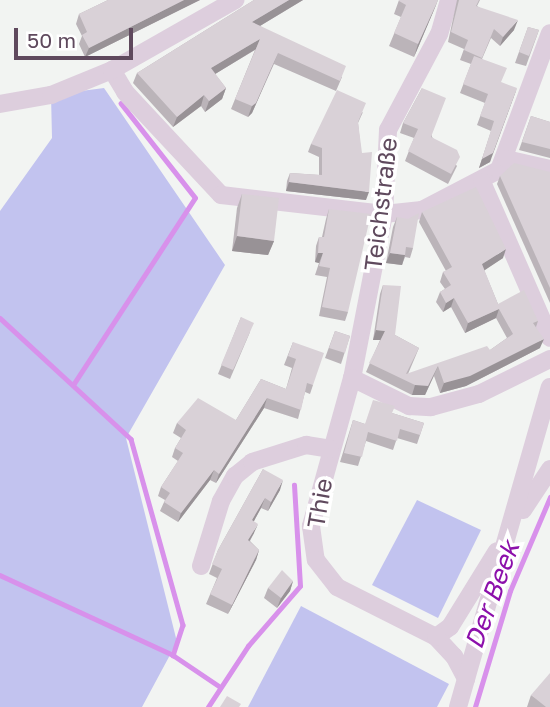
<!DOCTYPE html>
<meta charset="utf-8">
<style>
body{margin:0}
#map{position:relative;width:550px;height:707px;overflow:hidden;background:#f2f4f2;font-family:"Golos Text",sans-serif}
div>[style]{position:absolute}
.green>*{inset:0;background:#c2c3ef}
.stream>*{height:4.5px;margin:-2.25px;padding:0 2.25px;transform-origin:2.25px;border-radius:2.25px;background:#d891eb}
.minor>*{height:18px;margin:-9px;padding:0 9px;transform-origin:9px;border-radius:9px;background:#ddcedd}
.wall>*{inset:0;background:#bbb4b9}
.shaded-wall>*{inset:0;background:#989296}
.building>*{inset:0;background:#d9d1d7}
span{translate:-50% -50%;white-space:nowrap;text-align:center;line-height:1.15;-webkit-text-stroke:7px #fff;paint-order:stroke}
.street-label{font-size:24px;color:#5f495d}
.water-label{font-size:26px;color:#8c10ab;font-style:italic}
.scale{position:absolute;left:14px;top:28px;width:119px;height:32px;box-sizing:border-box;border:4px solid #5f495d;border-top:0;padding-left:9px;font-size:21px;line-height:24px;white-space:nowrap;color:#5f495d;-webkit-text-stroke:5px #fff;paint-order:stroke}
</style>
<div id="map">
<div class="green">
<i style="clip-path:polygon(104px 88px,225px 265px,126px 438px,177px 642px,142px 707px,0 707px,0 211px,52px 138px,51px 95px)"></i>
<i style="clip-path:polygon(417px 500px,481px 530px,438px 618px,372px 585px)"></i>
<i style="clip-path:polygon(301px 606px,449px 684px,437px 707px,248px 707px)"></i>
</div>
<div class="stream">
<i style="left:0;top:318px;width:178px;rotate:42.7deg"></i>
<i style="left:131px;top:439px;width:193px;rotate:74.4deg"></i>
<i style="left:183px;top:625px;width:32px;rotate:108deg"></i>
<i style="left:73px;top:385px;width:223px;rotate:-56.9deg"></i>
<i style="left:195px;top:198px;width:120px;rotate:-128.2deg"></i>
<i style="left:0;top:575px;width:191px;rotate:24.8deg"></i>
<i style="left:173px;top:655px;width:55px;rotate:34deg"></i>
<i style="left:208px;top:707px;width:73px;rotate:-56.7deg"></i>
<i style="left:248px;top:646px;width:79px;rotate:-49.1deg"></i>
<i style="left:300px;top:586px;width:101px;rotate:-93.4deg"></i>
<i style="left:475px;top:707px;width:121px;rotate:-73.2deg"></i>
<i style="left:510px;top:591px;width:102px;rotate:-66.9deg"></i>
</div>
<div class="minor">
<i style="left:449px;top:0;width:35px;rotate:106deg"></i>
<i style="left:439px;top:34px;width:109px;rotate:118deg"></i>
<i style="left:388px;top:130px;width:84px;rotate:92.7deg"></i>
<i style="left:384px;top:214px;width:167px;rotate:101deg"></i>
<i style="left:352px;top:378px;width:154px;rotate:105.5deg"></i>
<i style="left:311px;top:526px;width:34px;rotate:82deg"></i>
<i style="left:316px;top:560px;width:34px;rotate:52deg"></i>
<i style="left:337px;top:587px;width:111px;rotate:26.8deg"></i>
<i style="left:436px;top:637px;width:26px;rotate:47deg"></i>
<i style="left:454px;top:656px;width:26px;rotate:62deg"></i>
<i style="left:112px;top:70px;width:26px;rotate:59deg"></i>
<i style="left:125px;top:92px;width:141px;rotate:47deg"></i>
<i style="left:221px;top:195px;width:164px;rotate:6.6deg"></i>
<i style="left:384px;top:214px;width:38px;rotate:-6deg"></i>
<i style="left:422px;top:210px;width:87px;rotate:-27.5deg"></i>
<i style="left:499px;top:170px;width:146px;rotate:-69.6deg"></i>
<i style="left:0;top:104px;width:52px;rotate:-10deg"></i>
<i style="left:51px;top:95px;width:66px;rotate:-22.3deg"></i>
<i style="left:112px;top:70px;width:142px;rotate:-29.6deg"></i>
<i style="left:506px;top:159px;width:45px;rotate:12.8deg"></i>
<i style="left:482px;top:182px;width:170px;rotate:66.4deg"></i>
<i style="left:352px;top:378px;width:64px;rotate:26.2deg"></i>
<i style="left:409px;top:406px;width:22px;rotate:3deg"></i>
<i style="left:431px;top:407px;width:50px;rotate:-15.2deg"></i>
<i style="left:479px;top:394px;width:79px;rotate:-26.2deg"></i>
<i style="left:523px;top:510px;width:49px;rotate:-56.6deg"></i>
<i style="left:201px;top:566px;width:68px;rotate:-72.9deg"></i>
<i style="left:221px;top:501px;width:29px;rotate:-61deg"></i>
<i style="left:235px;top:476px;width:22px;rotate:-39deg"></i>
<i style="left:252px;top:462px;width:57px;rotate:-17.5deg"></i>
<i style="left:306px;top:445px;width:24px;rotate:9deg"></i>
<i style="left:436px;top:637px;width:17px;rotate:-36deg"></i>
<i style="left:450px;top:627px;width:89px;rotate:-58.3deg"></i>
<i style="left:458px;top:707px;width:333px;rotate:-74deg"></i>
</div>
<div class="wall">
<i style="clip-path:polygon(108px 0,200px 0,85px 57px,79px 44px,82px 36px,76px 24px,79px 14px)"></i>
<i style="clip-path:polygon(254px 0,303px 0,260px 26px,342px 77px,336px 91px,274px 64px,252px 113px,248px 117px,231px 109px,255px 50px,215px 74px,226px 88px,222px 99px,205px 112px,201px 106px,173px 127px,133px 83px,137px 73px)"></i>
<i style="clip-path:polygon(399px 0,438px 0,414px 57px,389px 46px,401px 17px,394px 14px)"></i>
<i style="clip-path:polygon(457px 0,480px 0,477px 6px,514px 30px,500px 46px,491px 38px,482px 59px,501px 82px,490px 162px,479px 168px,491px 131px,477px 125px,485px 103px,460px 93px,471px 64px,460px 60px,464px 49px,448px 42px)"></i>
<i style="clip-path:polygon(528px 27px,539px 30px,526px 66px,515px 63px)"></i>
<i style="clip-path:polygon(422px 88px,432px 137px,457px 166px,448px 184px,405px 161px,414px 138px,400px 133px,403px 123px)"></i>
<i style="clip-path:polygon(363px 112px,358px 123px,366px 200px,286px 191px,287px 181px,290px 173px,319px 175px,319px 157px,308px 152px,311px 144px)"></i>
<i style="clip-path:polygon(531px 116px,550px 122px,550px 158px,519px 150px)"></i>
<i style="clip-path:polygon(550px 172px,550px 303px,497px 184px,500px 176px)"></i>
<i style="clip-path:polygon(242px 194px,274px 241px,268px 255px,232px 251px,237px 208px)"></i>
<i style="clip-path:polygon(329px 209px,348px 312px,345px 321px,319px 316px,327px 277px,315px 275px,319px 263px,315px 262px,316px 246px,319px 237px,322px 237px,326px 219px)"></i>
<i style="clip-path:polygon(422px 212px,503px 258px,484px 270px,498px 304px,538px 321px,536px 327px,540px 348px,466px 386px,440px 393px,434px 376px,425px 395px,412px 395px,366px 372px,380px 340px,373px 340px,380px 294px,383px 285px,395px 335px,419px 348px,408px 374px,490px 350px,507px 338px,496px 318px,465px 333px,451px 307px,443px 312px,436px 302px,440px 292px,445px 289px,440px 282px,443px 272px,446px 271px,419px 222px)"></i>
<i style="clip-path:polygon(397px 217px,413px 248px,410px 258px,405px 257px,402px 265px,386px 263px,393px 227px)"></i>
<i style="clip-path:polygon(241px 317px,250px 332px,230px 379px,218px 374px)"></i>
<i style="clip-path:polygon(335px 331px,350px 336px,341px 364px,325px 358px)"></i>
<i style="clip-path:polygon(293px 342px,313px 385px,310px 394px,305px 392px,298px 419px,264px 408px,216px 483px,210px 480px,178px 522px,160px 511px,165px 500px,158px 496px,161px 487px,178px 461px,172px 457px,175px 448px,181px 438px,173px 433px,177px 423px,236px 420px,261px 379px,286px 389px,292px 368px,284px 365px)"></i>
<i style="clip-path:polygon(392px 413px,424px 423px,417px 444px,397px 438px,393px 450px,366px 441px,358px 466px,340px 462px,353px 420px,365px 424px)"></i>
<i style="clip-path:polygon(263px 469px,280px 490px,268px 511px,261px 508px,254px 521px,254px 533px,250px 541px,259px 550px,256px 560px,228px 614px,206px 604px,217px 578px,209px 574px,218px 550px)"></i>
<i style="clip-path:polygon(293px 581px,290px 591px,277px 608px,264px 598px,268px 588px)"></i>
<i style="clip-path:polygon(531px 695px,550px 707px,527px 707px)"></i>
</div>
<div class="shaded-wall">
<i style="clip-path:polygon(184px 0,200px 0,85px 57px,89px 48px)"></i>
<i style="clip-path:polygon(289px 0,303px 0,248px 33px,252px 22px)"></i>
<i style="clip-path:polygon(438px 0,434px 10px,414px 57px,418px 44px)"></i>
<i style="clip-path:polygon(518px 20px,514px 30px,500px 46px,503px 37px)"></i>
<i style="clip-path:polygon(260px 39px,256px 49px,207px 79px,211px 68px)"></i>
<i style="clip-path:polygon(278px 53px,252px 113px,248px 117px,252px 106px)"></i>
<i style="clip-path:polygon(226px 88px,222px 99px,205px 112px,209px 101px)"></i>
<i style="clip-path:polygon(517px 88px,490px 162px,479px 168px,482px 159px)"></i>
<i style="clip-path:polygon(204px 95px,201px 106px,173px 127px,177px 117px)"></i>
<i style="clip-path:polygon(289px 182px,369px 192px,366px 200px,286px 191px)"></i>
<i style="clip-path:polygon(237px 236px,274px 241px,268px 255px,232px 251px)"></i>
<i style="clip-path:polygon(506px 249px,503px 258px,479px 274px,482px 264px)"></i>
<i style="clip-path:polygon(318px 253px,323px 253px,319px 263px,315px 262px)"></i>
<i style="clip-path:polygon(390px 253px,405px 255px,402px 265px,386px 263px)"></i>
<i style="clip-path:polygon(454px 298px,451px 307px,443px 312px,446px 303px)"></i>
<i style="clip-path:polygon(499px 309px,496px 318px,465px 333px,468px 323px)"></i>
<i style="clip-path:polygon(376px 330px,385px 331px,381px 340px,373px 340px)"></i>
<i style="clip-path:polygon(544px 339px,540px 348px,466px 386px,440px 393px,444px 383px)"></i>
<i style="clip-path:polygon(438px 366px,425px 395px,412px 395px,415px 385px)"></i>
<i style="clip-path:polygon(267px 398px,264px 408px,216px 483px,219px 474px)"></i>
<i style="clip-path:polygon(214px 470px,210px 480px,178px 522px,181px 513px)"></i>
<i style="clip-path:polygon(283px 480px,280px 490px,268px 511px,271px 502px)"></i>
<i style="clip-path:polygon(265px 498px,261px 508px,249px 530px,252px 520px)"></i>
<i style="clip-path:polygon(258px 524px,254px 533px,244px 550px,248px 540px)"></i>
<i style="clip-path:polygon(259px 550px,256px 560px,228px 614px,232px 605px)"></i>
<i style="clip-path:polygon(293px 581px,290px 591px,277px 608px,281px 598px)"></i>
</div>
<div class="building">
<i style="clip-path:polygon(108px 0,184px 0,89px 48px,82px 35px,87px 32px,79px 14px)"></i>
<i style="clip-path:polygon(254px 0,289px 0,252px 22px,346px 66px,340px 81px,278px 53px,256px 103px,252px 106px,235px 99px,260px 39px,211px 68px,226px 88px,209px 101px,204px 95px,177px 117px,137px 73px)"></i>
<i style="clip-path:polygon(399px 0,438px 0,418px 44px,394px 33px,406px 5px,399px 1px)"></i>
<i style="clip-path:polygon(459px 0,479px 0,476px 6px,518px 20px,503px 37px,494px 29px,482px 58px,464px 50px,468px 40px,451px 32px)"></i>
<i style="clip-path:polygon(528px 27px,539px 30px,529px 56px,519px 52px)"></i>
<i style="clip-path:polygon(474px 56px,507px 68px,501px 82px,517px 88px,493px 153px,482px 159px,494px 121px,480px 116px,488px 94px,463px 84px)"></i>
<i style="clip-path:polygon(422px 88px,446px 98px,431px 137px,457px 150px,460px 157px,451px 174px,408px 151px,418px 129px,403px 123px)"></i>
<i style="clip-path:polygon(337px 90px,366px 103px,358px 122px,362px 153px,372px 152px,369px 192px,289px 182px,290px 173px,322px 175px,322px 148px,311px 144px)"></i>
<i style="clip-path:polygon(531px 116px,550px 122px,550px 149px,522px 142px)"></i>
<i style="clip-path:polygon(514px 163px,550px 172px,550px 288px,500px 176px)"></i>
<i style="clip-path:polygon(476px 187px,506px 249px,482px 264px,498px 304px,524px 290px,538px 321px,533px 323px,544px 339px,470px 376px,444px 383px,438px 366px,428px 386px,415px 385px,369px 363px,385px 331px,376px 330px,383px 285px,401px 286px,395px 335px,419px 348px,406px 374px,487px 346px,490px 350px,513px 334px,499px 309px,468px 323px,454px 298px,446px 303px,440px 292px,451px 285px,443px 272px,452px 267px,422px 212px)"></i>
<i style="clip-path:polygon(242px 194px,279px 198px,274px 241px,237px 236px)"></i>
<i style="clip-path:polygon(329px 209px,371px 214px,348px 312px,322px 307px,330px 268px,319px 266px,323px 253px,318px 253px,319px 237px,324px 237px)"></i>
<i style="clip-path:polygon(419px 213px,413px 248px,406px 247px,405px 255px,390px 253px,397px 217px,408px 219px)"></i>
<i style="clip-path:polygon(241px 317px,254px 323px,233px 370px,221px 365px)"></i>
<i style="clip-path:polygon(335px 331px,350px 336px,345px 353px,329px 348px)"></i>
<i style="clip-path:polygon(293px 342px,324px 353px,313px 385px,307px 383px,301px 410px,267px 398px,219px 474px,214px 470px,181px 513px,164px 502px,170px 493px,161px 487px,183px 453px,175px 448px,186px 430px,177px 423px,198px 398px,236px 420px,261px 379px,286px 389px,296px 359px,288px 356px)"></i>
<i style="clip-path:polygon(373px 400px,395px 406px,392px 413px,424px 423px,420px 435px,400px 429px,397px 441px,368px 432px,362px 457px,344px 453px,353px 420px,365px 424px)"></i>
<i style="clip-path:polygon(263px 469px,283px 480px,271px 502px,265px 498px,252px 520px,258px 524px,248px 540px,259px 550px,232px 605px,210px 594px,222px 569px,212px 564px,218px 550px)"></i>
<i style="clip-path:polygon(282px 570px,293px 581px,281px 598px,268px 588px)"></i>
<i style="clip-path:polygon(550px 673px,550px 707px,546px 707px,531px 695px)"></i>
<i style="clip-path:polygon(227px 696px,241px 704px,239px 707px,220px 707px)"></i>
</div>
<div class="street-label">
<span style="left:380px;top:204px;rotate:-83deg">Teichstraße</span>
<span style="left:319px;top:503px;rotate:-80deg">Thie</span>
</div>
<div class="water-label">
<span style="left:492px;top:595px;rotate:-70deg">Der Beek</span>
</div>
<div class="scale">50 m</div>
</div>
